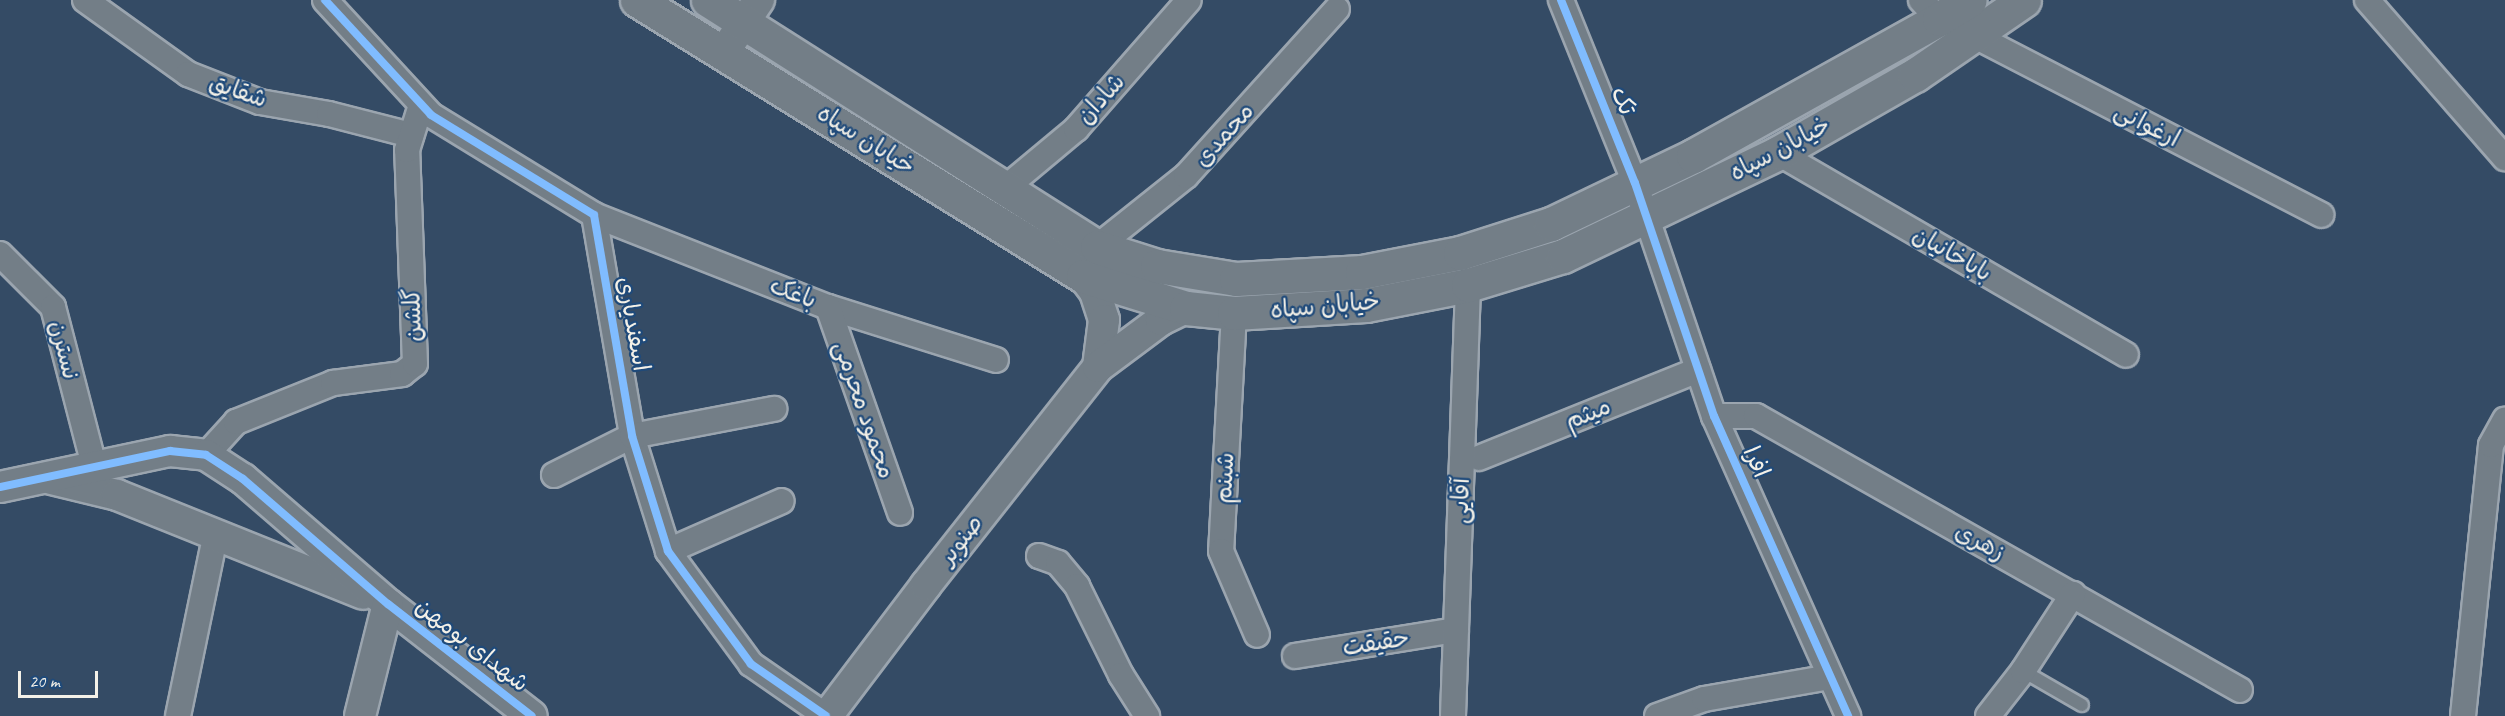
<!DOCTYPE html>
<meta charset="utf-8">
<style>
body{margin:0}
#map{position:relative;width:2505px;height:716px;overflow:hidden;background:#344b65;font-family:Caveat,"Playpen Sans Arabic",sans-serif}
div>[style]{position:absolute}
.roads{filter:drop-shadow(2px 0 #9ba5af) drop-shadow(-2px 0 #9ba5af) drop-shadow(0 2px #9ba5af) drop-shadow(0 -2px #9ba5af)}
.service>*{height:12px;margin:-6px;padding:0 6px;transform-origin:6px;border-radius:6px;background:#737e87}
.minor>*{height:24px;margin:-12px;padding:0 12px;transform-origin:12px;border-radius:12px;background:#737e87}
.tertiary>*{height:30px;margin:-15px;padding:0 15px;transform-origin:15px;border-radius:15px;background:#737e87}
.secondary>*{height:33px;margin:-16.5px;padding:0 16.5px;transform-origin:16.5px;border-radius:16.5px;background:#737e87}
.cycleway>*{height:8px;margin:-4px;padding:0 4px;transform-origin:4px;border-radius:4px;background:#80bcff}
span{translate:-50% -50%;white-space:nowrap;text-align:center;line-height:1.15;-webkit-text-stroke:4.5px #1f4a7a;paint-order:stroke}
.street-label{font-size:24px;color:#f4f1e8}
.scale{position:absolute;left:18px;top:671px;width:80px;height:27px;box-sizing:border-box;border:3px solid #f4f1e8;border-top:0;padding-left:8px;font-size:18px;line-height:21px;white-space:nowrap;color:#f4f1e8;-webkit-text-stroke:4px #1f4a7a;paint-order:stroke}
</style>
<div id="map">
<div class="roads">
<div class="service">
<i style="left:2023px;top:671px;width:68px;rotate:30deg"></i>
</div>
<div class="minor">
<i style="left:85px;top:0;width:127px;rotate:35.7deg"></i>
<i style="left:188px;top:74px;width:77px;rotate:21.3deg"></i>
<i style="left:260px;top:102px;width:70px;rotate:9.9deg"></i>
<i style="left:329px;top:114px;width:85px;rotate:14.4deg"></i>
<i style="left:325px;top:0;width:156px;rotate:47.3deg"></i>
<i style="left:431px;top:115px;width:191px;rotate:31.5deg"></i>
<i style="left:594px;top:215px;width:224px;rotate:80.2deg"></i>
<i style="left:632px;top:436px;width:121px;rotate:72.6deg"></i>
<i style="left:668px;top:551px;width:140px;rotate:53.7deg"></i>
<i style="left:751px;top:664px;width:91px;rotate:34.7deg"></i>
<i style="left:1561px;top:0;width:197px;rotate:68deg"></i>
<i style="left:1635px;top:183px;width:246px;rotate:71.3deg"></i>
<i style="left:1714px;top:416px;width:329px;rotate:65.9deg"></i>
<i style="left:1921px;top:0;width:26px;rotate:47deg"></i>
<i style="left:2367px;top:0;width:210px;rotate:48.9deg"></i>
<i style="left:1973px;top:35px;width:392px;rotate:27.3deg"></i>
<i style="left:1778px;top:153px;width:402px;rotate:30.1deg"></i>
<i style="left:1004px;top:189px;width:94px;rotate:-39.8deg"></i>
<i style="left:1076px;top:129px;width:171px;rotate:-48.8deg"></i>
<i style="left:594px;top:215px;width:251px;rotate:21.5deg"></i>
<i style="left:828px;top:307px;width:176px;rotate:17.5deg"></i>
<i style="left:1097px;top:247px;width:114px;rotate:-38.6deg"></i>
<i style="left:1186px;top:176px;width:225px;rotate:-47.9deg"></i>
<i style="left:0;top:254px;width:75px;rotate:45deg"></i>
<i style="left:53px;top:307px;width:164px;rotate:75.5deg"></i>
<i style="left:828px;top:307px;width:218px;rotate:70.7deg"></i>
<i style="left:1234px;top:313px;width:238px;rotate:93.1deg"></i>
<i style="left:1221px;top:551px;width:91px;rotate:66.8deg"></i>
<i style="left:1714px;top:416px;width:42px"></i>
<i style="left:1756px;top:416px;width:556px;rotate:29.51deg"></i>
<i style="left:206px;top:455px;width:45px;rotate:-47.7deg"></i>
<i style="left:236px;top:422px;width:105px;rotate:-21.9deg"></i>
<i style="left:333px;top:383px;width:70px;rotate:-7.4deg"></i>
<i style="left:402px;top:374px;width:16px;rotate:-38deg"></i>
<i style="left:415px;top:364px;width:214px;rotate:-92.1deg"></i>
<i style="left:407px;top:150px;width:47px;rotate:-72.7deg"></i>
<i style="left:1479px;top:458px;width:236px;rotate:-21.9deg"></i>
<i style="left:554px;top:475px;width:87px;rotate:-26.6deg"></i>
<i style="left:632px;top:436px;width:145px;rotate:-10.8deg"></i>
<i style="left:668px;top:551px;width:124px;rotate:-23.7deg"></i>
<i style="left:1039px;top:556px;width:20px;rotate:20deg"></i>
<i style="left:1058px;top:563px;width:30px;rotate:50deg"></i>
<i style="left:1077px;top:586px;width:99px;rotate:63.7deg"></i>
<i style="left:1121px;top:675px;width:49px;rotate:57.6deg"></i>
<i style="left:1295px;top:656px;width:163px;rotate:-9.2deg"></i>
<i style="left:178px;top:716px;width:187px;rotate:-78.3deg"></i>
<i style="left:1453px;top:716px;width:431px;rotate:-88deg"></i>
<i style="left:1657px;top:716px;width:50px;rotate:-19.9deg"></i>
<i style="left:1704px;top:699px;width:128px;rotate:-9.9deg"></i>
<i style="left:1988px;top:716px;width:57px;rotate:-52.1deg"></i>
<i style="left:2023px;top:671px;width:92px;rotate:-57deg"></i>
<i style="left:2463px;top:716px;width:272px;rotate:-84.1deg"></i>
<i style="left:2491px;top:445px;width:29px;rotate:-61deg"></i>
</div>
<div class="tertiary">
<i style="left:724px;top:52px;width:63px;rotate:-56.1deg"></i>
<i style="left:1083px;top:276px;width:20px;rotate:53deg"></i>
<i style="left:1095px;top:292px;width:29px;rotate:72deg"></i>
<i style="left:1104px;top:320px;width:47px;rotate:97.3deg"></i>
<i style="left:51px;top:479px;width:68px;rotate:13.6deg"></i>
<i style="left:117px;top:495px;width:265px;rotate:21.9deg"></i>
<i style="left:0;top:487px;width:174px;rotate:-12deg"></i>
<i style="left:170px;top:451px;width:36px;rotate:6deg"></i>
<i style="left:206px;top:455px;width:44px;rotate:33deg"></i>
<i style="left:243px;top:479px;width:191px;rotate:40.8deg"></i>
<i style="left:388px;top:604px;width:182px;rotate:37.9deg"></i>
<i style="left:360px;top:716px;width:115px;rotate:-76deg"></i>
<i style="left:827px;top:716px;width:164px;rotate:-52.9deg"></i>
<i style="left:926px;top:585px;width:278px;rotate:-51.7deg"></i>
<i style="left:1098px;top:367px;width:79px;rotate:-36.7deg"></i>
<i style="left:1161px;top:320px;width:28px;rotate:-26deg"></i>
</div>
<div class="secondary">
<i style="left:637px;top:0;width:524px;rotate:31.75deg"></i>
<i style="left:1083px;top:276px;width:108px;rotate:17.3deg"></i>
<i style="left:1186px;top:308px;width:48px;rotate:5.9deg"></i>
<i style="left:1234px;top:313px;width:132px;rotate:-3.5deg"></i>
<i style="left:1366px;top:305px;width:104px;rotate:-11.1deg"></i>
<i style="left:1468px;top:285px;width:99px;rotate:-17deg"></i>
<i style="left:1563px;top:256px;width:238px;rotate:-25.6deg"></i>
<i style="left:1778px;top:153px;width:158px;rotate:-29.7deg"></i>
<i style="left:1915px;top:75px;width:132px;rotate:-34.5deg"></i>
<i style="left:708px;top:0;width:461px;rotate:32.4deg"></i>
<i style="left:1097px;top:247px;width:63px;rotate:17.6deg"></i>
<i style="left:1157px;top:266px;width:80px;rotate:9.3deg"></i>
<i style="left:1236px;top:279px;width:126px;rotate:-3.2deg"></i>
<i style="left:1362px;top:272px;width:100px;rotate:-11deg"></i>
<i style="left:1460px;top:253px;width:96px;rotate:-17.7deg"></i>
<i style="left:1551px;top:224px;width:157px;rotate:-25.6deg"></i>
<i style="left:1693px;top:156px;width:282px;rotate:-29.1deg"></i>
<i style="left:1939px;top:19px;width:36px;rotate:-32deg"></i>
</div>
</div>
<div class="cycleway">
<i style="left:325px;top:0;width:156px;rotate:47.3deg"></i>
<i style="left:431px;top:115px;width:191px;rotate:31.5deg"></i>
<i style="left:594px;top:215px;width:224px;rotate:80.2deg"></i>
<i style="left:632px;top:436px;width:121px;rotate:72.6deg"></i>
<i style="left:668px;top:551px;width:140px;rotate:53.7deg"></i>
<i style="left:751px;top:664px;width:91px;rotate:34.7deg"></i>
<i style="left:1561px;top:0;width:197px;rotate:68deg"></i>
<i style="left:1635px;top:183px;width:246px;rotate:71.3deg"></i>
<i style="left:1714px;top:416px;width:329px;rotate:65.9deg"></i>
<i style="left:0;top:487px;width:174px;rotate:-12deg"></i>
<i style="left:170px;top:451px;width:36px;rotate:6deg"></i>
<i style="left:206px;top:455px;width:44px;rotate:33deg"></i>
<i style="left:243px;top:479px;width:191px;rotate:40.8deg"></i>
<i style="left:388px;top:604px;width:182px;rotate:37.9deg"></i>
</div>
<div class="street-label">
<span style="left:238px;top:91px;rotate:19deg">شقایق</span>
<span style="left:1101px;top:99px;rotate:-48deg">شادان</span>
<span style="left:1623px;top:101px;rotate:68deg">تک</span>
<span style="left:2147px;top:125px;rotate:27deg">ارغوانی</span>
<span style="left:1224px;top:135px;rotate:-48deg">محمدی</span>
<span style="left:866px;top:140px;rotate:32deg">خیابان سپاه</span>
<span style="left:1780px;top:149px;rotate:-28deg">خیابان سپاه</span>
<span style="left:1952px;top:254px;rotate:30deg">باباخانیان</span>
<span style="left:793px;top:293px;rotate:21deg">باغک</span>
<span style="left:1325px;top:306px;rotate:-5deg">خیابان سپاه</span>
<span style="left:413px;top:315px;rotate:-92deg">گلشن</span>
<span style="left:633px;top:324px;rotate:80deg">اسفندیاری</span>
<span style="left:64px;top:350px;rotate:76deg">نسترن</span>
<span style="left:864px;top:410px;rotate:71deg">محمود محرمی</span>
<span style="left:1588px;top:414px;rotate:-22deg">میثم</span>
<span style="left:1756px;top:462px;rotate:66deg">افرا</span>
<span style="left:1225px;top:478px;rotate:-87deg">شبنم</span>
<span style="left:1461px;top:501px;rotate:-88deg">آقایی</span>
<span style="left:961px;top:540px;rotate:-52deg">صنوبر</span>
<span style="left:1980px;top:542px;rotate:29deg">زهری</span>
<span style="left:1376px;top:643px;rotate:-9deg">حقیقت</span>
<span style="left:472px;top:645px;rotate:38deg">شهدای بومهن</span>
</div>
<div class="scale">20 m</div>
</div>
